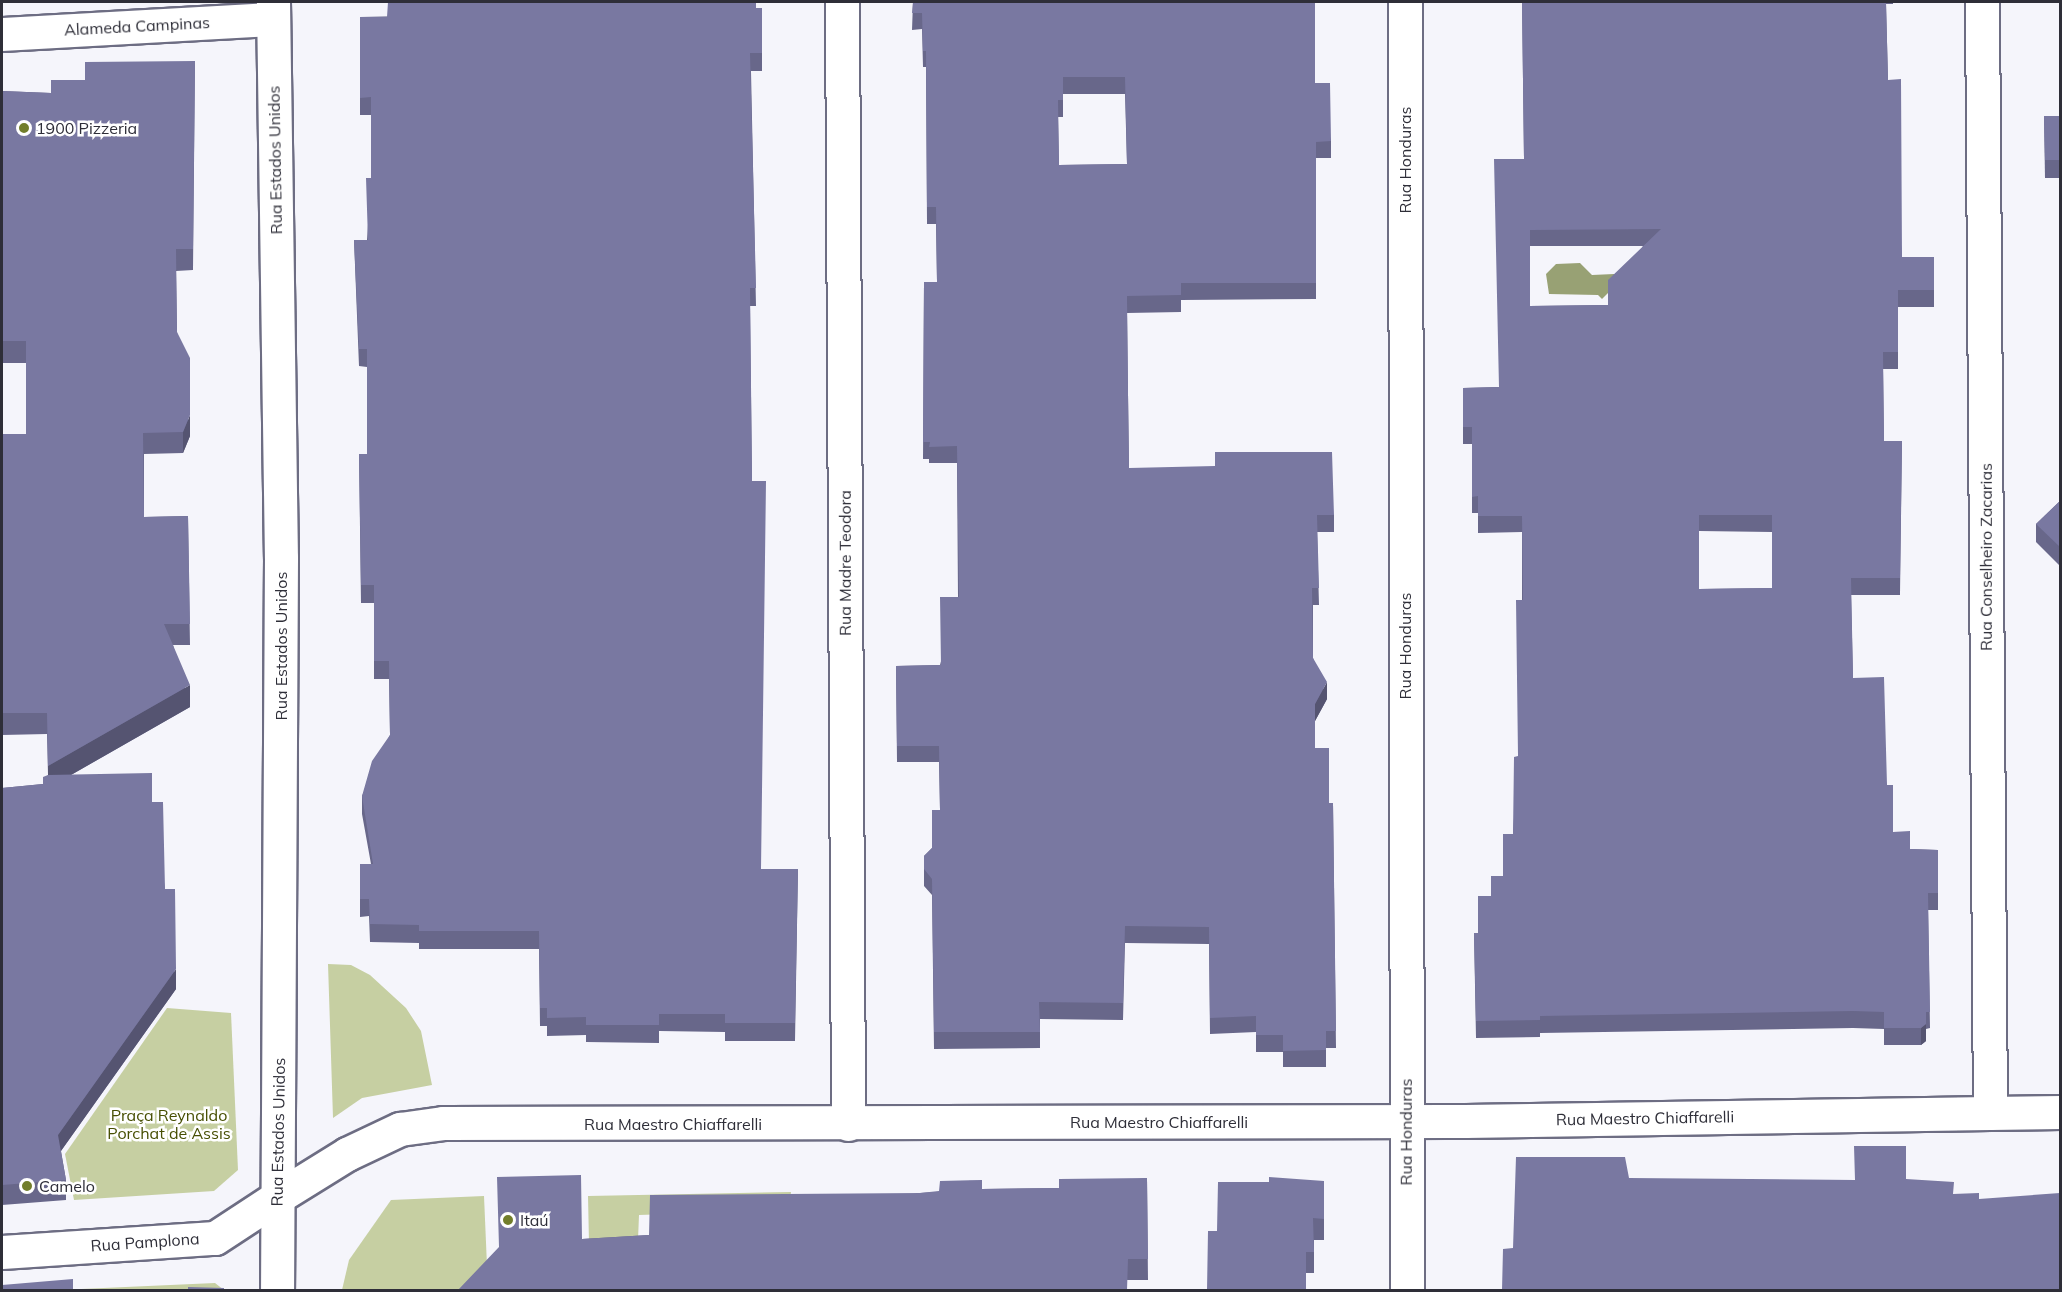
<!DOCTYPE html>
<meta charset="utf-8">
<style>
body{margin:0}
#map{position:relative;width:2062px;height:1292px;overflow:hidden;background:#f5f5fb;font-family:Mulish,sans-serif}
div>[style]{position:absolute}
.green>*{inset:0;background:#c6cfa2}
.water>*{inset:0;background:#98a174}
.roads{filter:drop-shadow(2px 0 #6d6d83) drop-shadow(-2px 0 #6d6d83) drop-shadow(0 2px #6d6d83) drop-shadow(0 -2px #6d6d83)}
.minor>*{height:33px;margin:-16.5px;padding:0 16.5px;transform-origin:16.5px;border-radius:16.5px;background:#fff}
.tertiary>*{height:33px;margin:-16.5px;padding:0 16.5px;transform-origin:16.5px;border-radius:16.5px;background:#fff}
.secondary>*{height:33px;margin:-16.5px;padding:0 16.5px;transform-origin:16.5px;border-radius:16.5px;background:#fff}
.wall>*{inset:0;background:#68678a}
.shaded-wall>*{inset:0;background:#555471}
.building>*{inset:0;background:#7978a1}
.dots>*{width:16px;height:16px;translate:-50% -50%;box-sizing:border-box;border:3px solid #fff;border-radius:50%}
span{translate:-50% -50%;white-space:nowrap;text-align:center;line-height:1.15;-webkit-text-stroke:5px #fff;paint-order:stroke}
.street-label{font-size:16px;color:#2e2e38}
.poi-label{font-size:16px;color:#2e2e38}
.left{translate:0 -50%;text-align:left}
.park-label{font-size:16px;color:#474f03}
.frame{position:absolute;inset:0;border:3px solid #2e2e38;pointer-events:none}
</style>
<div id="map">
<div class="green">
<i style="clip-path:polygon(328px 964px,351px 965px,370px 975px,406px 1008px,421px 1031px,432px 1085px,362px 1098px,333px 1118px)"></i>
<i style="clip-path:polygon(167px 1008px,231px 1013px,238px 1170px,214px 1191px,74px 1200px,65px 1154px)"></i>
<i style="clip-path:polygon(791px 1192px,789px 1210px,639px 1215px,636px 1290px,590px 1290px,588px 1196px)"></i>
<i style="clip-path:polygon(484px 1196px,487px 1266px,462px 1290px,342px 1290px,349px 1260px,391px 1200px)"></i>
<i style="clip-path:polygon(215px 1283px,224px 1290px,81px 1290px,81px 1289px)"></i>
</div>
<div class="water">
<i style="clip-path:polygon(1580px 263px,1592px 275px,1614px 274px,1620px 281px,1602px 299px,1598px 295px,1549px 294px,1546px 274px,1556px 264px)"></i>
</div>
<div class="roads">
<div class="minor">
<i style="left:842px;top:2px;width:1122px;rotate:89.69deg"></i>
<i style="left:1405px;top:2px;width:1288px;rotate:89.91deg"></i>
<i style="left:1982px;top:2px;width:1111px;rotate:89.59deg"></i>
<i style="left:2px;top:34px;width:271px;rotate:-3.2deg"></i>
<i style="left:2px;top:1252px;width:213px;rotate:-3.8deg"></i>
<i style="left:215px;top:1238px;width:73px;rotate:-33.3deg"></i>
</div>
<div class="tertiary">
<i style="left:276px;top:1198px;width:84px;rotate:-31.8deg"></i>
<i style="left:347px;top:1154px;width:59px;rotate:-25.3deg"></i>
<i style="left:400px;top:1129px;width:43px;rotate:-7.9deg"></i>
<i style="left:443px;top:1123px;width:1022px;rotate:-0.11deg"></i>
<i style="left:1465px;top:1121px;width:595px;rotate:-0.87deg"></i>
</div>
<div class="secondary">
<i style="left:273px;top:2px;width:556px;rotate:89.18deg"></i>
<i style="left:281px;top:558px;width:732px;rotate:90.31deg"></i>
</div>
</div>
<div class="wall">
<i style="clip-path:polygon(evenodd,913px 2px,1315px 83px,1331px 141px,1331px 158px,1316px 158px,1316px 299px,1181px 300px,1181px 312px,1127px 313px,1128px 393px,1129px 468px,1334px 515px,1334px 532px,1317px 532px,1319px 605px,1313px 605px,1313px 658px,1327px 699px,1315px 721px,1315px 748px,1329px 803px,1333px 803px,1336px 1048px,1326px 1048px,1326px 1067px,1283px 1067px,1283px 1052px,1256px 1052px,1256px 1032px,1210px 1034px,1209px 944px,1125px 943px,1123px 1020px,1040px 1019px,1040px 1048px,934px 1049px,932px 895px,924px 886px,924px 856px,932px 848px,940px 810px,939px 762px,897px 762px,896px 666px,940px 665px,958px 597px,957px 463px,929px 463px,929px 459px,923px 459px,924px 282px,937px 282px,936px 224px,927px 224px,926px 67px,923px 67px,922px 29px,912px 30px,913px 2px,1063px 94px,1125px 94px,1127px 164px,1059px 165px,1058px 117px,1063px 117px,1063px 94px)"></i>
<i style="clip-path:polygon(evenodd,1522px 2px,1893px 2px,1893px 4px,1886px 4px,1888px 80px,1902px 257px,1934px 257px,1934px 307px,1898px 307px,1898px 369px,1883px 369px,1884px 441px,1902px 441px,1900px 595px,1851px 595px,1853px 678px,1887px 785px,1893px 832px,1910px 849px,1938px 850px,1938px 910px,1928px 910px,1930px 1028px,1926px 1029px,1926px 1041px,1921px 1045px,1884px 1045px,1884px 1029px,1853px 1028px,1540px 1033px,1540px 1037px,1476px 1038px,1474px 933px,1478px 933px,1491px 896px,1503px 876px,1513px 834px,1518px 756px,1522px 600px,1522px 532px,1478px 533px,1478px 513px,1472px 513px,1472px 444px,1463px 444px,1463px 388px,1499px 387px,1524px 159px,1522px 2px,1530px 246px,1643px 246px,1608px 305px,1530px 306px,1530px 246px,1522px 2px,1699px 531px,1772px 532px,1772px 588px,1699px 589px,1699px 531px)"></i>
<i style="clip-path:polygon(762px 8px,762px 71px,751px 71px,756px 306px,750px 306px,752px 481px,761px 869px,798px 869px,795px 1041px,725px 1041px,725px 1032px,659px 1031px,659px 1043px,586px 1042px,586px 1035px,547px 1036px,547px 1026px,540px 1026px,539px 949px,419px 949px,419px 943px,370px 942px,369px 916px,360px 917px,360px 864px,371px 864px,362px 814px,362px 796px,390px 735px,389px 679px,374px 679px,374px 603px,361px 603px,359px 454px,367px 454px,367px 367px,359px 366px,354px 240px,367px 240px,371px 178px,371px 115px,360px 115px,360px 17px)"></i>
<i style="clip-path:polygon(195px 61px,193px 270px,176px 271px,177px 332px,190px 436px,183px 453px,144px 454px,144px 517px,188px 516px,190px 645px,173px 645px,190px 707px,71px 775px,152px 802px,165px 889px,176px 989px,61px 1151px,66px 1180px,66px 1200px,2px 1205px,2px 788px,43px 784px,48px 775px,47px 734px,2px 735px,2px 434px,26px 434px,26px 363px,2px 363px,2px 91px,51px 93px,85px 80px)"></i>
<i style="clip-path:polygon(2044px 116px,2061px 116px,2061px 178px,2045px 178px)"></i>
<i style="clip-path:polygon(2061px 500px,2061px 567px,2036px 542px,2036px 524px)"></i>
<i style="clip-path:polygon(1147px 1178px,1148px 1280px,1128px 1280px,582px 1239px,649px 1235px,920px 1193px,982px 1189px,1059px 1188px)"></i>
<i style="clip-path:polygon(1324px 1181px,1324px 1240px,1314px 1240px,1314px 1273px,1306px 1273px,1217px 1231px,1269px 1182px)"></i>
</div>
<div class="shaded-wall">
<i style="clip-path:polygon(190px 415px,190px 436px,183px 453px,183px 432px)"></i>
<i style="clip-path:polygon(1327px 682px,1327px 699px,1315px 721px,1315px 704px)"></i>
<i style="clip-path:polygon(190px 685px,190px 707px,48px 788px,48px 766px)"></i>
<i style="clip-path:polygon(176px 969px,176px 989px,58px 1155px,58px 1135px)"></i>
<i style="clip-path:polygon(1926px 1024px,1926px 1041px,1921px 1045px,1921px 1028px)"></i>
</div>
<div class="building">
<i style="clip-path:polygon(388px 2px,756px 2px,756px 8px,762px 8px,762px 53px,750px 53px,756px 288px,750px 288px,752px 481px,766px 481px,761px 869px,798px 869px,795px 1023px,725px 1023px,725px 1014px,659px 1014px,659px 1025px,586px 1025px,586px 1017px,547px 1018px,547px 1008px,540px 1008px,539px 931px,419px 931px,419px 925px,370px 924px,369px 899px,360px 899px,360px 864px,373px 864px,362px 796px,372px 761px,390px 735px,389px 661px,374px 661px,374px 585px,361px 585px,359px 454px,367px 454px,367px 349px,359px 349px,354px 240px,368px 240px,366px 178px,371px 178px,371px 97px,360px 98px,360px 17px,387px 17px)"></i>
<i style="clip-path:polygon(evenodd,913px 2px,1315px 2px,1315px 83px,1330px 83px,1331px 141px,1316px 142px,1316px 283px,1181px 283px,1181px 295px,1127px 296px,1128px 393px,1129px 468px,1215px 466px,1215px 452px,1332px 452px,1334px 515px,1317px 515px,1319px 588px,1312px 588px,1313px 658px,1327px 682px,1315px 704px,1315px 748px,1329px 748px,1329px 803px,1333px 803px,1336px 1031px,1326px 1031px,1326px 1050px,1283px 1051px,1283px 1035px,1256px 1035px,1256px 1016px,1210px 1018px,1209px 927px,1125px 926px,1123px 1003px,1039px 1002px,1040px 1032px,934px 1032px,932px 879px,924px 869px,924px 856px,932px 848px,932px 810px,940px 810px,939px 746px,897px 746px,896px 666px,941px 665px,940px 597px,959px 597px,957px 446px,929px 447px,930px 442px,923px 442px,924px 282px,937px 282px,936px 207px,927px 207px,926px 51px,923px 51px,922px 13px,912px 13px,913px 2px,1063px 77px,1125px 77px,1127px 164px,1059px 165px,1058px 100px,1063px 100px,1063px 77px)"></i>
<i style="clip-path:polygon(evenodd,1522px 2px,1886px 2px,1888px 80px,1901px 79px,1902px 257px,1934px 257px,1934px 290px,1898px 290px,1898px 352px,1883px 352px,1884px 441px,1902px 441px,1900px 578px,1851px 578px,1853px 678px,1884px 677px,1887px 785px,1893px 785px,1893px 832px,1910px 831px,1910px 849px,1938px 850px,1938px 893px,1928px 893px,1930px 1012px,1926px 1012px,1926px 1024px,1921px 1028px,1884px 1028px,1884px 1012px,1853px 1011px,1540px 1016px,1540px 1020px,1476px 1021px,1474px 933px,1478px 933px,1478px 896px,1491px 896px,1491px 876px,1503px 876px,1503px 834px,1513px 834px,1514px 757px,1518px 756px,1516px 600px,1523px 600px,1522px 516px,1478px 516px,1478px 496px,1472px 497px,1472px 427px,1463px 427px,1463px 388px,1499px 387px,1494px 159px,1524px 159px,1522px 2px,1661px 229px,1608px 280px,1608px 305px,1530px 306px,1530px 230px,1661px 229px,1522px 2px,1699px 515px,1772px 515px,1772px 588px,1699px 589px,1699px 515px)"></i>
<i style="clip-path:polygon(195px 61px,193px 249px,176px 249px,177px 332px,190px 358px,190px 415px,183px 432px,143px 433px,144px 517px,188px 516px,190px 624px,164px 624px,190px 685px,48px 766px,47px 713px,2px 713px,2px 434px,26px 434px,26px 341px,2px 341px,2px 91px,51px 93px,51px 80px,85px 80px,85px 62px)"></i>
<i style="clip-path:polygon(2044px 116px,2061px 116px,2061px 160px,2045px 160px)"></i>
<i style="clip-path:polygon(2061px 500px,2061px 548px,2036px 524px)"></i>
<i style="clip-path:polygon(152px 773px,152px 802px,163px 802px,165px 889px,175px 889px,176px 969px,58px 1135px,66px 1180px,2px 1185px,2px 788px,43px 784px,43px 777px,48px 775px)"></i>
<i style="clip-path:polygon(1854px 1146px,1906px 1146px,1906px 1179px,1954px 1182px,1953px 1194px,1979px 1193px,1979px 1199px,2060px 1193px,2061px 1290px,1502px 1290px,1503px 1249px,1513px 1248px,1516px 1157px,1625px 1157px,1629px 1178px,1855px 1180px)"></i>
<i style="clip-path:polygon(581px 1175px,582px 1239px,649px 1235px,650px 1195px,920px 1193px,939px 1191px,940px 1181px,982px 1180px,982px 1189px,1059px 1188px,1059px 1179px,1147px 1178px,1148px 1259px,1128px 1259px,1127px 1290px,458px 1290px,499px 1247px,497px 1177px)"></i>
<i style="clip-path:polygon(1269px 1177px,1324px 1181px,1324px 1219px,1313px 1218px,1314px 1252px,1306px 1252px,1306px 1290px,1207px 1290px,1208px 1231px,1217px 1231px,1218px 1182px,1269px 1182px)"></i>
<i style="clip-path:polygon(73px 1279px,73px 1290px,2px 1290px,2px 1285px)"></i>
<i style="clip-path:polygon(188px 1287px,224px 1288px,224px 1290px,188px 1290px)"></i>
</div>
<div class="dots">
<i style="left:24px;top:128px;background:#727e2b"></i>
<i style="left:27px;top:1186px;background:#727e2b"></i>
<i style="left:508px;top:1220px;background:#727e2b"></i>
</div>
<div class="street-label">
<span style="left:137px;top:26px;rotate:-3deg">Alameda Campinas</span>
<span style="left:275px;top:160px;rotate:-91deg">Rua Estados Unidos</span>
<span style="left:1405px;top:160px;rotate:-90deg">Rua Honduras</span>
<span style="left:1986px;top:557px;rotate:-90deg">Rua Conselheiro Zacarias</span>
<span style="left:845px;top:563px;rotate:-90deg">Rua Madre Teodora</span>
<span style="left:281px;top:646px;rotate:-90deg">Rua Estados Unidos</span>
<span style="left:1405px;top:646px;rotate:-90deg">Rua Honduras</span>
<span style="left:1645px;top:1118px;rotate:-1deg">Rua Maestro Chiaffarelli</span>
<span style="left:1159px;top:1122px">Rua Maestro Chiaffarelli</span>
<span style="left:673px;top:1124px">Rua Maestro Chiaffarelli</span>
<span style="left:278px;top:1132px;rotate:-89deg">Rua Estados Unidos</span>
<span style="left:1406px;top:1132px;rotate:-90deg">Rua Honduras</span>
<span style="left:145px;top:1242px;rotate:-4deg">Rua Pamplona</span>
</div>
<div class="poi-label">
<span class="left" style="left:36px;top:128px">1900 Pizzeria</span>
<span class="left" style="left:39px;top:1186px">Camelo</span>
<span class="left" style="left:520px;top:1220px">Itaú</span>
</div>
<div class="park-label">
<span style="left:169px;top:1124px">Praça Reynaldo<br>Porchat de Assis</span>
</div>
<div class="frame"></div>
</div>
